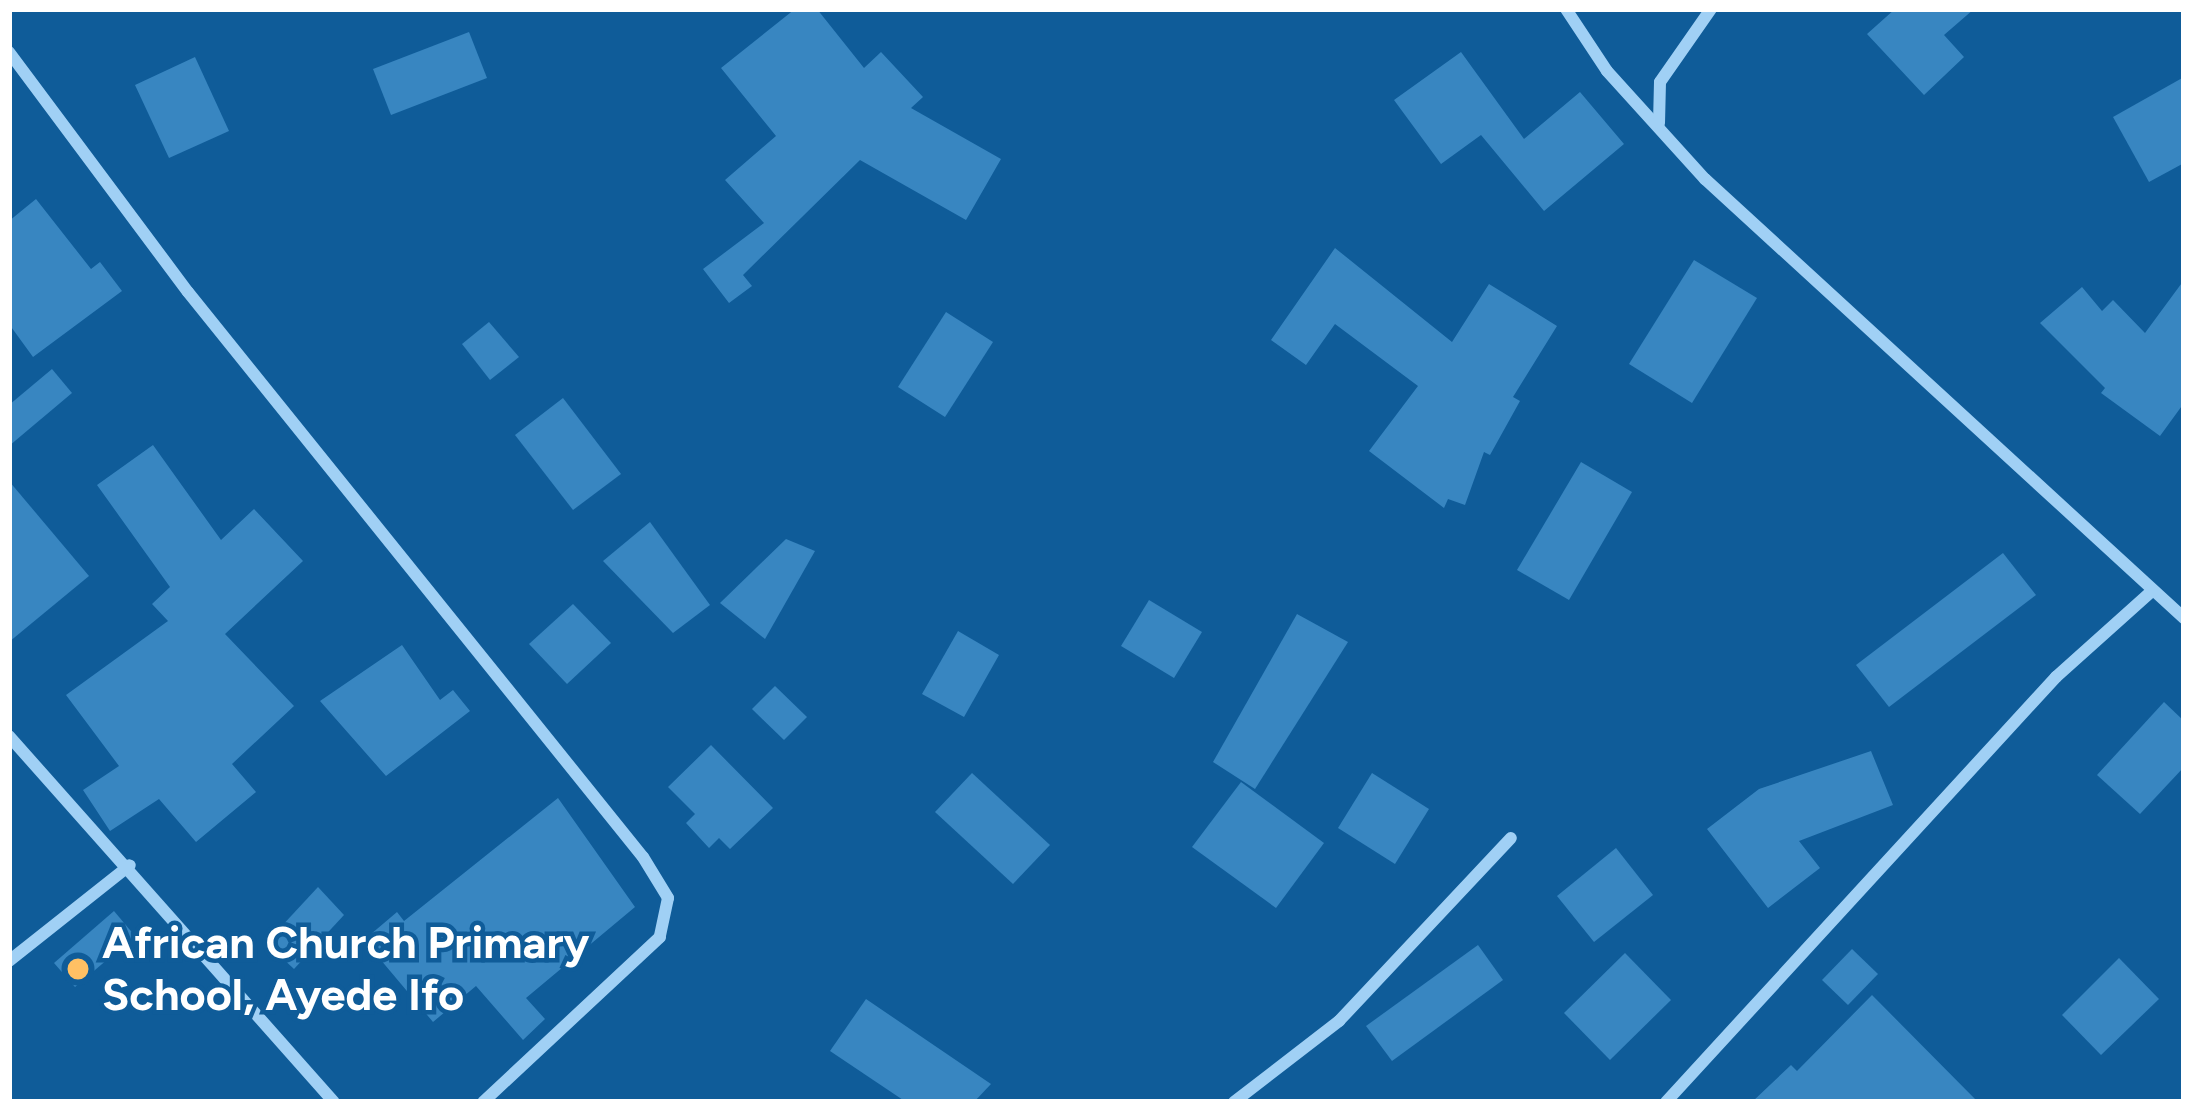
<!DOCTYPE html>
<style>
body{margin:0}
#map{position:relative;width:2193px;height:1111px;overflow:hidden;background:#0f5c99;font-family:Figtree,sans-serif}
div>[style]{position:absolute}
.building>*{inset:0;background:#3886c1}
.minor>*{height:12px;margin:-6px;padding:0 6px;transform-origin:6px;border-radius:6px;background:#a0d0f5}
.dots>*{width:33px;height:33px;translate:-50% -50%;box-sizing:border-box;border:6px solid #0f5c99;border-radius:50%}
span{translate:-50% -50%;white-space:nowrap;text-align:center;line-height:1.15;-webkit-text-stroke:9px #0f5c99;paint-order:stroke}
.poi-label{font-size:45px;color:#fff;font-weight:700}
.left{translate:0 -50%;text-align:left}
.frame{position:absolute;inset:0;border:12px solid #fff;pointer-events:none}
</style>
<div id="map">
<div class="building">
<i style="clip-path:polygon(795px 9px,817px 9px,864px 68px,881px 52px,923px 97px,911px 108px,1001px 159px,966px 220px,860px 160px,743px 275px,752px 286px,729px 303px,703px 269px,764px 223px,725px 180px,776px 136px,721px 68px)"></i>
<i style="clip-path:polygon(1895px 9px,1974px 9px,1944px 35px,1964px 57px,1924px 95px,1867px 34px)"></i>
<i style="clip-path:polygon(469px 32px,487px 78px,391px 115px,373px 69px)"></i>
<i style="clip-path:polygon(1461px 52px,1524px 139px,1580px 92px,1624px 144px,1544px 211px,1481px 135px,1441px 164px,1394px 100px)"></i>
<i style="clip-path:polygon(195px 57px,229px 131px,169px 158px,135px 85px)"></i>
<i style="clip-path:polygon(2184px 77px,2184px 163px,2149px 182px,2113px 117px)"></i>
<i style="clip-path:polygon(36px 199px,91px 269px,100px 262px,122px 291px,33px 357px,9px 324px,9px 221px)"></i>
<i style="clip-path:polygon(1335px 248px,1452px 342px,1489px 284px,1557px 326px,1513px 397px,1520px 401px,1490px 455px,1484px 452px,1465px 505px,1448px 499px,1444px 508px,1369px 451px,1418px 386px,1335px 324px,1306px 365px,1271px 340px)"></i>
<i style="clip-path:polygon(1694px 260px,1757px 298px,1692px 403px,1629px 364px)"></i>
<i style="clip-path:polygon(2184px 280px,2184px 403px,2160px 436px,2101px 393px,2105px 388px,2040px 323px,2082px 287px,2102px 311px,2113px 300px,2145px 333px)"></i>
<i style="clip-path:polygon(946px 312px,993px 342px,945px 417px,898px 387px)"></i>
<i style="clip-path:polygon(489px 322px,519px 357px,490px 380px,462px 344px)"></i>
<i style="clip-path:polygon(52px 369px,72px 393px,9px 446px,9px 405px)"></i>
<i style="clip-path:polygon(563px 398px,621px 474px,573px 510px,515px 435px)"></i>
<i style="clip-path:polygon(153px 445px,221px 540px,254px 509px,303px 561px,225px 634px,294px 706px,232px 764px,256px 792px,196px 842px,159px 799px,110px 831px,83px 790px,119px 766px,66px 695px,168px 621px,152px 604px,170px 587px,97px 485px)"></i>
<i style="clip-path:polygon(1581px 462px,1632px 492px,1569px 600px,1517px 570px)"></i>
<i style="clip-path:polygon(9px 481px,89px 576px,9px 642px)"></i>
<i style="clip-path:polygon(650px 522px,710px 605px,673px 633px,603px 561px)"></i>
<i style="clip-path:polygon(786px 539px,815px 551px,765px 639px,720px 603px)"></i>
<i style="clip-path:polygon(2003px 553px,2036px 595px,1889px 707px,1856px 665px)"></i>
<i style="clip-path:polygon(1149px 600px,1202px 632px,1174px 678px,1121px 646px)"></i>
<i style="clip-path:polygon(573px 604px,611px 643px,567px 684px,529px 644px)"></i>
<i style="clip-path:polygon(1297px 614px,1348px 642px,1255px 789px,1213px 762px)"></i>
<i style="clip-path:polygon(958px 631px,999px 655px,964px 717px,922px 694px)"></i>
<i style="clip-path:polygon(402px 645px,440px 700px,453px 690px,470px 711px,386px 776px,320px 701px)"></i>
<i style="clip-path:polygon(775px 686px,807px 717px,784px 740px,752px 709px)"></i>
<i style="clip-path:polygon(2164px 702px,2184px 721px,2184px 767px,2140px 814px,2097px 775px)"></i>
<i style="clip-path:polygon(711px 745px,773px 808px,730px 849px,719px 838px,709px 848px,686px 823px,695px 814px,668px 787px)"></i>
<i style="clip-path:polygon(1871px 751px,1893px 805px,1799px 841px,1820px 868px,1768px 908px,1707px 829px,1759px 789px)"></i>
<i style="clip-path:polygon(972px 773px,1050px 845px,1013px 884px,935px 812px)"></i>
<i style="clip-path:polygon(1372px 773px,1429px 809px,1395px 864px,1338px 828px)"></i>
<i style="clip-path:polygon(1241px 782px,1324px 843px,1276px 908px,1192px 847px)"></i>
<i style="clip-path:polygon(558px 798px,635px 907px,526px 998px,545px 1019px,523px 1040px,476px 986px,433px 1022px,364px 940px,397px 912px,404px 921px)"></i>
<i style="clip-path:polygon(1616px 848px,1653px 895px,1594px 942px,1557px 896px)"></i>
<i style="clip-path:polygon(318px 887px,344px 915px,294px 969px,266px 943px)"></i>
<i style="clip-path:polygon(114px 911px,135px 936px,75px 987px,54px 963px)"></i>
<i style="clip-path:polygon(1478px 945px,1503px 980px,1392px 1061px,1366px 1026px)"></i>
<i style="clip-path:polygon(1852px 949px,1878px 974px,1848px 1005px,1822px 980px)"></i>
<i style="clip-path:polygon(1625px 953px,1671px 1000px,1610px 1060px,1564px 1013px)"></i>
<i style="clip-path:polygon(2119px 958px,2159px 999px,2101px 1055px,2062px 1015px)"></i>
<i style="clip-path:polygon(1872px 995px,1978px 1102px,1752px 1102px,1791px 1065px,1797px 1071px)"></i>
<i style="clip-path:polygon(866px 999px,991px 1084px,974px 1102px,906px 1102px,830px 1051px)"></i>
</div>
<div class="minor">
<i style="left:1566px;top:9px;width:74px;rotate:56.5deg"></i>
<i style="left:1607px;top:71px;width:146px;rotate:47.8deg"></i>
<i style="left:1705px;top:179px;width:650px;rotate:42.51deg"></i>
<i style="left:9px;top:52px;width:299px;rotate:53.3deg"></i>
<i style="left:188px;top:292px;width:725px;rotate:51.16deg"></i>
<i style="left:643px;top:857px;width:48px;rotate:58.6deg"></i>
<i style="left:668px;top:898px;width:40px;rotate:102deg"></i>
<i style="left:660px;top:937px;width:242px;rotate:137deg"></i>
<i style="left:1659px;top:123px;width:41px;rotate:-88.6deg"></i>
<i style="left:1660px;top:82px;width:89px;rotate:-55.1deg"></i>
<i style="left:9px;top:736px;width:489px;rotate:48.4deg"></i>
<i style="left:9px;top:961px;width:154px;rotate:-38.4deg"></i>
<i style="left:1234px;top:1102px;width:133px;rotate:-37.6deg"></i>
<i style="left:1339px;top:1021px;width:251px;rotate:-46.8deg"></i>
<i style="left:1666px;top:1102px;width:577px;rotate:-47.46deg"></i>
<i style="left:2056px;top:677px;width:130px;rotate:-41.9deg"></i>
</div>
<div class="dots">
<i style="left:78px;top:969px;background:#ffc064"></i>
</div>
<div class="poi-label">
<span class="left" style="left:102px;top:969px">African Church Primary<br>School, Ayede Ifo</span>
</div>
<div class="frame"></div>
</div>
